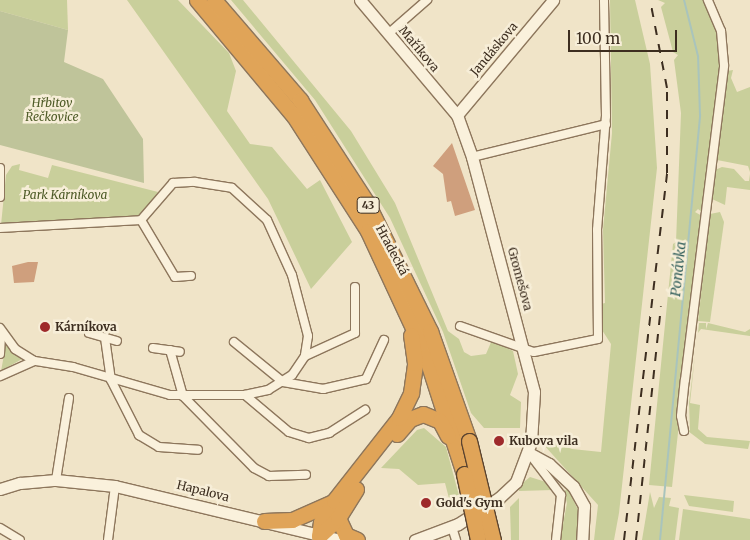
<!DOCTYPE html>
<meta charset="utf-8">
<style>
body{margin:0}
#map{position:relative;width:750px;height:540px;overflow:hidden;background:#f0e4c8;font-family:Merriweather,serif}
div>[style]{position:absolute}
.green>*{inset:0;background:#c9cf9b}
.cemetery>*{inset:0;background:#bfc49a}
.stream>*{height:2px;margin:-1px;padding:0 1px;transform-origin:1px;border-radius:1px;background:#a9c4bc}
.building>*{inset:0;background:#cf9f7d}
.roads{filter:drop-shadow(1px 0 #8d765c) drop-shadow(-1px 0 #8d765c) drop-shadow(0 1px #8d765c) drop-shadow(0 -1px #8d765c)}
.street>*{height:8px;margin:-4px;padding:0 4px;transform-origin:4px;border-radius:4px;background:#faf1dc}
.secondary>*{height:11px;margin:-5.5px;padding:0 5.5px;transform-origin:5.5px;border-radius:5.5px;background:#faf1dc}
.highway>*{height:15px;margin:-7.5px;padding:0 7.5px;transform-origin:7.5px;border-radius:7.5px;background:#e0a458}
.rail>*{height:2px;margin-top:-1px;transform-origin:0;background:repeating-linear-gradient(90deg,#3d2e20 0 9px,transparent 0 18px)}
.bridges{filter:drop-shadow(1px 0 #5b4430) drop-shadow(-1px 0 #5b4430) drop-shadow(0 1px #5b4430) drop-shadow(0 -1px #5b4430)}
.highway-bridge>*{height:15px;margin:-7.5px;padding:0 7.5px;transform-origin:7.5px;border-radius:7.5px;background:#e0a458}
.dots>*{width:14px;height:14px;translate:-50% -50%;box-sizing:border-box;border:2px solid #f7eed8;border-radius:50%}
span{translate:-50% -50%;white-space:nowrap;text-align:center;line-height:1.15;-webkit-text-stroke:5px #f7eed8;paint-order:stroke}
.shield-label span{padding:1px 4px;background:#f7eed8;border:1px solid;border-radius:4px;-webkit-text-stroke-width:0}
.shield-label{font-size:11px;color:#3d2e20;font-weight:700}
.street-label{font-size:12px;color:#3d2e20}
.park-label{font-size:12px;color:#4d5a26;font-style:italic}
.poi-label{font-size:12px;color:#3d2e20;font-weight:700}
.left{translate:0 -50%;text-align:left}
.water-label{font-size:14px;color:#2f5d5a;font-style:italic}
.scale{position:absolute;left:568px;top:30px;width:109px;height:22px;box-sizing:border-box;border:2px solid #3d2e20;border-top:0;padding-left:6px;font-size:15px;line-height:18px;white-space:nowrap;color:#3d2e20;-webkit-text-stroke:4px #f7eed8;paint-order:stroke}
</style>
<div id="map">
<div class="green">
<i style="clip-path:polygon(0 0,67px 0,68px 30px,0 11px)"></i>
<i style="clip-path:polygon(127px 0,178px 0,229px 53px,236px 71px,227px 111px,250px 144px,272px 147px,307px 189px,320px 180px,352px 242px,311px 289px,268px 199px)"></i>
<i style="clip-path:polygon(231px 0,243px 0,351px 131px,395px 203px,448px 331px,459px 339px,464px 352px,471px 356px,486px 354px,492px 340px,513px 351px,518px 374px,510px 395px,521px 402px,520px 428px,484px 428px,471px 413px,443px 332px,390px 218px,315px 100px)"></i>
<i style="clip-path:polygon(610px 0,635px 0,650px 64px,657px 168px,619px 513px,614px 540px,594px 540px,598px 505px,543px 444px,544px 439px,572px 449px,601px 452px,611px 344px,602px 330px,601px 304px,605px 303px,603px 230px,612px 133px)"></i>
<i style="clip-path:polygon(658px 0,704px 0,715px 27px,721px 59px,703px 213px,698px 209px,695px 212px,702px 216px,672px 487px,649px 485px,673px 244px,676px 242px,681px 113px,674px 60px,678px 55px,673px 52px,661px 7px,665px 3px)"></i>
<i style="clip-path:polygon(733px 70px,731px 78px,737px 92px,750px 87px,750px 172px,748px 166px,717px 160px,727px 71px)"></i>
<i style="clip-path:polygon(20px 164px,19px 170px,48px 178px,52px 165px,158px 192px,141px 216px,1px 225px,6px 175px,12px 166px)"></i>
<i style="clip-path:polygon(722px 167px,734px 169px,745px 181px,749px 181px,750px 174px,750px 190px,727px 187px,725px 205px,712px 199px,715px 170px)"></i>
<i style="clip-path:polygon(720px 212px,724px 222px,710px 322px,698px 321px,710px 214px)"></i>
<i style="clip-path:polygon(699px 323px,706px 323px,706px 329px,708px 323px,745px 332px,750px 329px,750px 336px,701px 329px,698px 333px)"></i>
<i style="clip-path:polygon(5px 342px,22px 359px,1px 371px,4px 355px)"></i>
<i style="clip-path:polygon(695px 355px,690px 403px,700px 405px,698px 429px,707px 437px,750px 441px,748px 449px,705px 444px,688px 431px,690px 430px,689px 403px)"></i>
<i style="clip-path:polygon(424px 428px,446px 447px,461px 503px,451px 506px,445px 483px,418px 485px,399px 469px,381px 468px,417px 430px)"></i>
<i style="clip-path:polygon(530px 477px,546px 482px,553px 490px,519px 491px,519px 486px)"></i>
<i style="clip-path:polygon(568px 489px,579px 512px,577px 540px,560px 540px,567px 503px,564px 491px)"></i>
<i style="clip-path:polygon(650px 492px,654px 508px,659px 497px,671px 498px,669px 506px,679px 508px,675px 540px,642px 540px)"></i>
<i style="clip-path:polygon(684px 495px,734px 501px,733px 512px,689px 506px)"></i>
<i style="clip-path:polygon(519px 498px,519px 540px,511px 540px,510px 507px)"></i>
<i style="clip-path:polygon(683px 509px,750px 519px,750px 540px,679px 540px)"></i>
</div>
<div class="cemetery">
<i style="clip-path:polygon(0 11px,68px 30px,64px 62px,103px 79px,143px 139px,144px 183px,0 145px)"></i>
</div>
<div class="stream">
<i style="left:660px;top:540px;width:427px;rotate:-84.6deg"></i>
<i style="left:700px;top:115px;width:59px;rotate:-91.9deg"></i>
<i style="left:698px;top:56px;width:58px;rotate:-104deg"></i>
</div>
<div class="building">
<i style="clip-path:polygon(452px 143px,475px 210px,455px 216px,451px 201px,447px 202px,443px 174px,433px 166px)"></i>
<i style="clip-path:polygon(28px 262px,38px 262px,34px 282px,14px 283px,12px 266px)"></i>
</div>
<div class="roads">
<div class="street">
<i style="left:388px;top:34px;width:52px;rotate:-41.1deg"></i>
<i style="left:472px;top:157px;width:138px;rotate:-13.8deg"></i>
<i style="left:0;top:168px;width:29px;rotate:90deg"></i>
<i style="left:141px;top:220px;width:66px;rotate:59.2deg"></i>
<i style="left:175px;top:277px;width:16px;rotate:-4deg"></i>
<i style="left:0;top:228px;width:141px;rotate:-3.2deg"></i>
<i style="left:141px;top:220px;width:49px;rotate:-49.1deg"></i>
<i style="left:173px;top:183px;width:22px;rotate:-3deg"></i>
<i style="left:195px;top:182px;width:37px;rotate:9deg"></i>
<i style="left:232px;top:188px;width:47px;rotate:42.4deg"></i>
<i style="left:267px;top:220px;width:60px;rotate:65.6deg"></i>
<i style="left:292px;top:275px;width:63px;rotate:75.3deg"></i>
<i style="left:308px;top:336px;width:20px;rotate:99deg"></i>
<i style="left:305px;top:356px;width:23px;rotate:124deg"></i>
<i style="left:292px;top:375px;width:28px;rotate:148deg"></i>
<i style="left:268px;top:390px;width:24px;rotate:168deg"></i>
<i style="left:245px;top:395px;width:75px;rotate:180deg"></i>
<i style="left:170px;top:395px;width:101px;rotate:-163.9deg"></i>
<i style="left:73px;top:367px;width:39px;rotate:-171deg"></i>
<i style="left:34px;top:361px;width:37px;rotate:156deg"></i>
<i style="left:460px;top:326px;width:78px;rotate:19.4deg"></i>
<i style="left:534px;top:352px;width:65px;rotate:-11.5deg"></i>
<i style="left:598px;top:339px;width:109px;rotate:-90.5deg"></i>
<i style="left:597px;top:230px;width:114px;rotate:-85.5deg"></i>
<i style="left:606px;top:116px;width:116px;rotate:-91deg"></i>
<i style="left:0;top:328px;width:26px;rotate:54deg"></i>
<i style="left:15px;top:349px;width:22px;rotate:32deg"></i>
<i style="left:89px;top:333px;width:29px;rotate:16deg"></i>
<i style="left:105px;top:338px;width:42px;rotate:81.9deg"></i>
<i style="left:111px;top:380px;width:62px;rotate:63deg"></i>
<i style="left:139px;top:435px;width:23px;rotate:31deg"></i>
<i style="left:159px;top:447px;width:39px;rotate:4deg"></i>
<i style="left:234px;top:342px;width:63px;rotate:39.2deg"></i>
<i style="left:283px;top:382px;width:41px;rotate:9.9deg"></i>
<i style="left:323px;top:389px;width:44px;rotate:-13.1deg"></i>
<i style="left:366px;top:379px;width:43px;rotate:-65.2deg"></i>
<i style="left:153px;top:348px;width:27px;rotate:8deg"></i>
<i style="left:170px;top:350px;width:48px;rotate:74.2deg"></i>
<i style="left:183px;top:396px;width:101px;rotate:45.4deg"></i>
<i style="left:254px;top:468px;width:17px;rotate:28deg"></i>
<i style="left:269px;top:476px;width:37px;rotate:-2deg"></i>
<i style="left:0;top:354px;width:22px;rotate:-87deg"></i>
<i style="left:305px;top:356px;width:55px;rotate:-24.7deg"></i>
<i style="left:355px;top:333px;width:46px;rotate:-90deg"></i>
<i style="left:245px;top:395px;width:57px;rotate:40.1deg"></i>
<i style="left:289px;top:432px;width:21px;rotate:17deg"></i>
<i style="left:309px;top:438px;width:21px;rotate:-14deg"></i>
<i style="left:329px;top:433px;width:43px;rotate:-32.6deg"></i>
<i style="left:684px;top:431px;width:15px;rotate:-101deg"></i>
<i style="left:681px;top:416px;width:36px;rotate:-84deg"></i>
<i style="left:685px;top:380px;width:317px;rotate:-82.9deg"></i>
<i style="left:724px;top:65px;width:34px;rotate:-95deg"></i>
<i style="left:721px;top:31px;width:34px;rotate:-113deg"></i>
<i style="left:532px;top:457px;width:48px;rotate:52.7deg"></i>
<i style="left:561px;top:495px;width:45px;rotate:96.3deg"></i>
<i style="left:56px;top:480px;width:83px;rotate:-81deg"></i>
<i style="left:452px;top:527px;width:14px;rotate:73deg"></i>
<i style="left:0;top:528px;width:23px;rotate:31deg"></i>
<i style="left:108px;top:540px;width:54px;rotate:-82.6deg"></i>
</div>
<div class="secondary">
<i style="left:360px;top:0;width:150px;rotate:49.9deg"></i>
<i style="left:457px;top:115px;width:45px;rotate:70.3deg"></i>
<i style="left:472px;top:157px;width:243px;rotate:75.2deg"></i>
<i style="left:534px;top:392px;width:50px;rotate:93.4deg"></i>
<i style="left:531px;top:442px;width:43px;rotate:110.6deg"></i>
<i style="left:516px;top:482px;width:23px;rotate:137deg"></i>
<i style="left:499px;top:498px;width:49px;rotate:147.6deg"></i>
<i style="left:458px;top:524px;width:46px;rotate:159.6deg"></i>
<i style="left:457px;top:115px;width:150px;rotate:-50.1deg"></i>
<i style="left:529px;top:453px;width:23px;rotate:29deg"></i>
<i style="left:549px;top:464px;width:33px;rotate:43deg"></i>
<i style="left:573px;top:486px;width:23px;rotate:61deg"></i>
<i style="left:584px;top:506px;width:34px;rotate:93deg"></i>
<i style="left:0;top:489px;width:21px;rotate:-17deg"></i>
<i style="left:20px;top:483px;width:36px;rotate:-5deg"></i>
<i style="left:56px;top:480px;width:59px;rotate:5.8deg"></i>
<i style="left:115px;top:486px;width:231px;rotate:13.5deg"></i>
</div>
<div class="highway">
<i style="left:197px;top:0;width:151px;rotate:50.1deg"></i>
<i style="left:294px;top:116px;width:137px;rotate:57.2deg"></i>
<i style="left:368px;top:231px;width:138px;rotate:65.1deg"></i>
<i style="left:426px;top:356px;width:124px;rotate:72.1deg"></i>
<i style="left:214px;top:0;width:132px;rotate:49.3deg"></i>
<i style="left:300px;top:100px;width:123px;rotate:57deg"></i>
<i style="left:367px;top:203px;width:143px;rotate:63.8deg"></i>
<i style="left:430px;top:331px;width:117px;rotate:70.5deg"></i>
<i style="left:397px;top:434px;width:20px;rotate:-49deg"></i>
<i style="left:410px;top:419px;width:14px;rotate:-21deg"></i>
<i style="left:423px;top:414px;width:18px;rotate:22deg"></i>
<i style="left:440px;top:421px;width:17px;rotate:62deg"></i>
<i style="left:338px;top:518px;width:19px;rotate:65deg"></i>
<i style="left:346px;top:535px;width:12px;rotate:24deg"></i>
<i style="left:264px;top:521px;width:28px;rotate:-2deg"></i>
<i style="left:292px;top:520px;width:45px;rotate:-23.7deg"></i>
<i style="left:319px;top:536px;width:14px;rotate:-82deg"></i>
<i style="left:321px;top:522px;width:25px;rotate:-58deg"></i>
<i style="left:334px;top:501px;width:105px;rotate:-51.9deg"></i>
<i style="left:399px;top:418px;width:28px;rotate:-64deg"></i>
<i style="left:411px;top:393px;width:30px;rotate:-82deg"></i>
<i style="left:415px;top:363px;width:28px;rotate:-98deg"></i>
<i style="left:319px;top:536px;width:26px;rotate:-43deg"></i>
<i style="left:338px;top:518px;width:34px;rotate:-58deg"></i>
</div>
</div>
<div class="rail">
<i style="left:624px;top:540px;width:370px;rotate:-83.3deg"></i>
<i style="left:667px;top:173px;width:85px;rotate:-90deg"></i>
<i style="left:667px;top:88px;width:90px;rotate:-100.9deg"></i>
<i style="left:636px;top:540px;width:235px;rotate:-83.9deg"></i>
</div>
<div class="bridges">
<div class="highway-bridge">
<i style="left:469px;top:441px;width:102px;rotate:76.4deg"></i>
<i style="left:464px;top:474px;width:67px;rotate:78deg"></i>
</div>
</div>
<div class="dots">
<i style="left:45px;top:327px;background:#9e2a2b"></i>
<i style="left:499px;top:441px;background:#9e2a2b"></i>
<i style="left:426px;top:503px;background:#9e2a2b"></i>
</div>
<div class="shield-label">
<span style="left:368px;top:205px">43</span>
</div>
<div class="street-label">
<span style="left:419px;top:49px;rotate:50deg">Maříkova</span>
<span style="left:494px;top:49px;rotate:-50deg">Jandáskova</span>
<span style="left:392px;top:250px;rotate:62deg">Hradecká</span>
<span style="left:520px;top:279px;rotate:75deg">Gromešova</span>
<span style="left:203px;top:491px;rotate:14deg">Hapalova</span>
</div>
<div class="park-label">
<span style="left:52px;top:110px">Hřbitov<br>Řečkovice</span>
<span style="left:65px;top:195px">Park Kárníkova</span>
</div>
<div class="poi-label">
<span class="left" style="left:55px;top:327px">Kárníkova</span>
<span class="left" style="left:509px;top:441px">Kubova vila</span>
<span class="left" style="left:436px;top:503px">Gold's Gym</span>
</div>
<div class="water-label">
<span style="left:678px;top:269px;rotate:-84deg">Ponávka</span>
</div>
<div class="scale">100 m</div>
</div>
